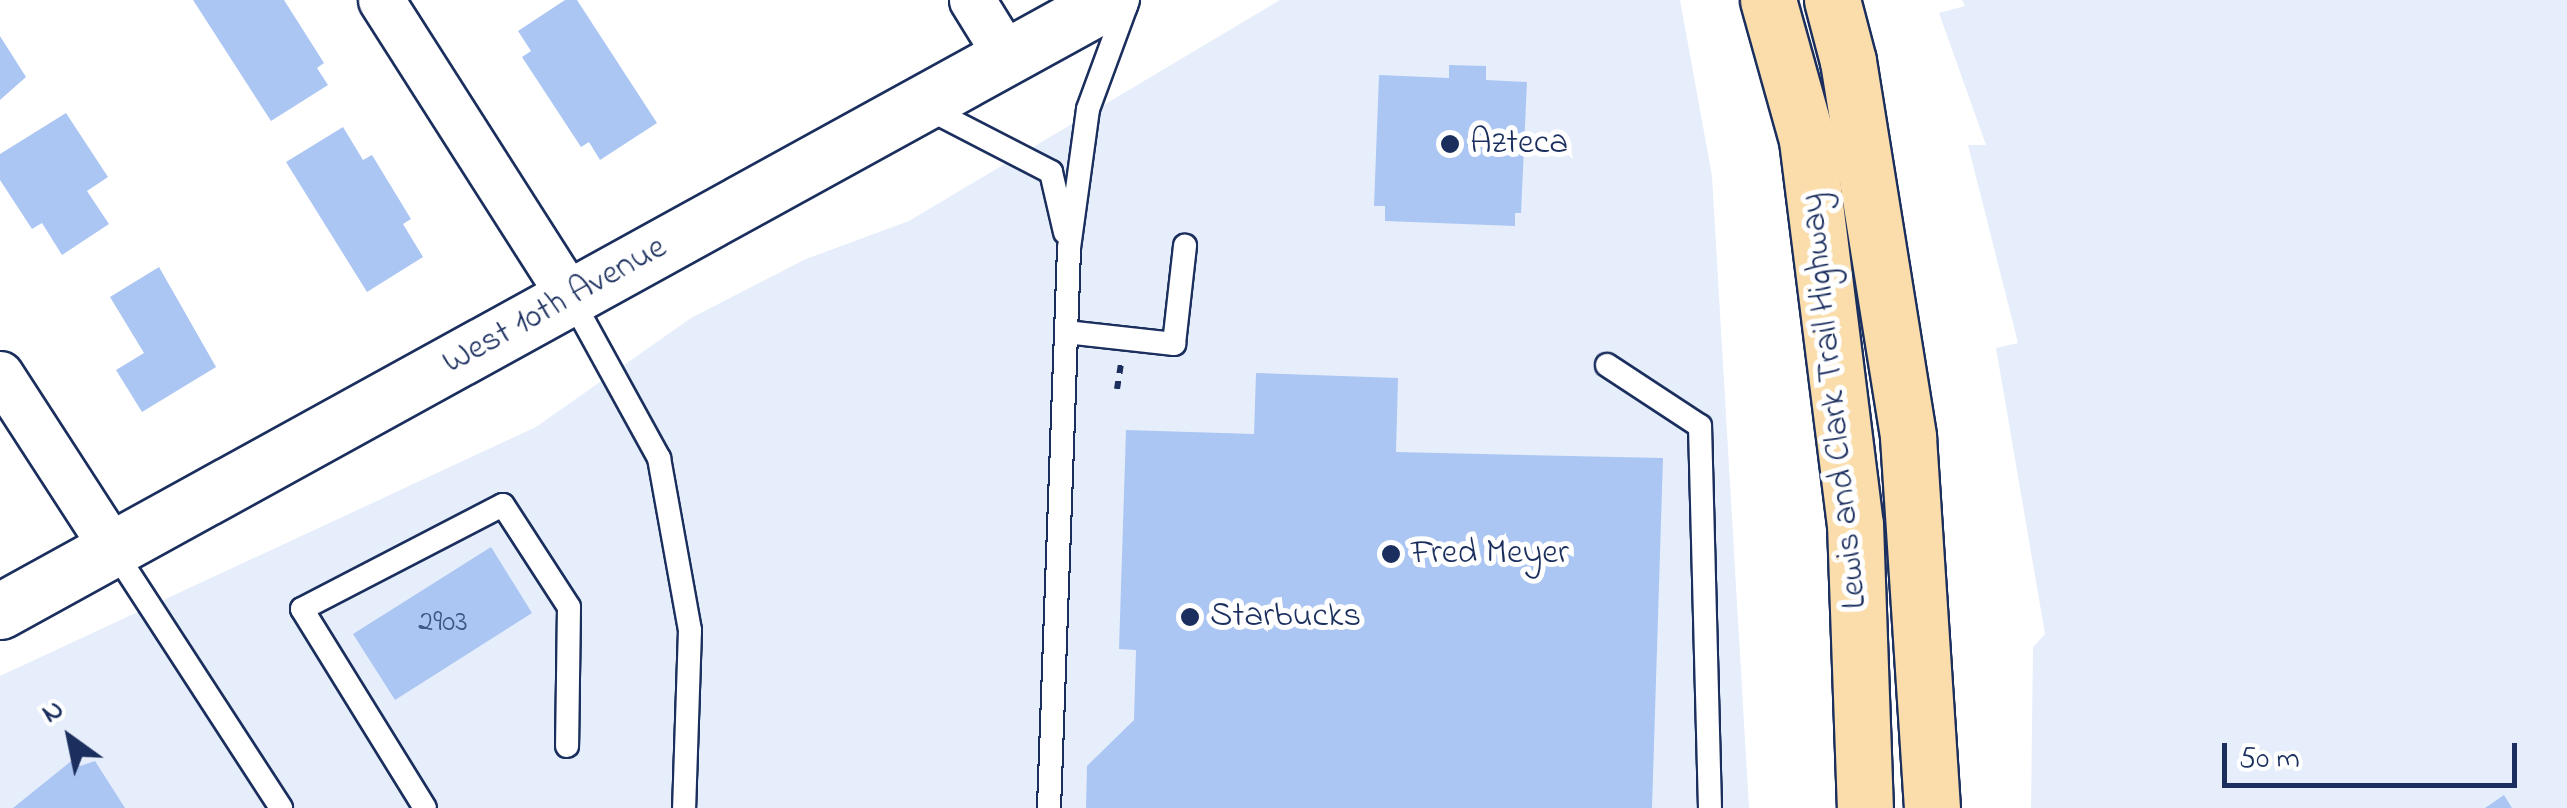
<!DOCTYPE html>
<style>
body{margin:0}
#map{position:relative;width:2567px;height:808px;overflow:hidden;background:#fff;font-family:"Indie Flower",sans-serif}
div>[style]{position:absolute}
.built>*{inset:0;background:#e6eefb}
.building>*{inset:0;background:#abc6f3}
.path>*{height:6px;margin-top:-3px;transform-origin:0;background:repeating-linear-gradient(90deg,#1b2f5e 0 8px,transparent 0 16px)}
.roads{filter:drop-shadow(2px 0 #1b2f5e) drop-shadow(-2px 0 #1b2f5e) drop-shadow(0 2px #1b2f5e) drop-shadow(0 -2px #1b2f5e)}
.service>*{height:22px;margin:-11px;padding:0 11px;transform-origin:11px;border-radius:11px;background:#fff}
.minor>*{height:45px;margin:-22.5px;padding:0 22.5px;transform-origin:22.5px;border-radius:22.5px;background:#fff}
.secondary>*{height:55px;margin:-27.5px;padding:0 27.5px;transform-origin:27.5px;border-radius:27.5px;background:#fff}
.trunk>*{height:55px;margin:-27.5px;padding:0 27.5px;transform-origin:27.5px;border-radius:27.5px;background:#faddab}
.dots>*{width:28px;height:28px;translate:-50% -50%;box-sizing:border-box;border:5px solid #fff;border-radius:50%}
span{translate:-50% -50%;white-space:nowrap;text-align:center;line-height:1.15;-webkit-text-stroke:10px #fff;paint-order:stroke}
.number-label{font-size:30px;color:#3f5583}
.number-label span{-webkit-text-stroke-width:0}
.poi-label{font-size:35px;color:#1b2f5e}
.left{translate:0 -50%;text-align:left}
.street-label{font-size:35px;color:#1b2f5e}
.north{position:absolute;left:20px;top:688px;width:100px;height:100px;-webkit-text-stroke:8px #fff;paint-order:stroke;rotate:327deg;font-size:28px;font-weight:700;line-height:40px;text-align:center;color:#1b2f5e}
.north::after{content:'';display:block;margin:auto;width:35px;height:45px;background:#1b2f5e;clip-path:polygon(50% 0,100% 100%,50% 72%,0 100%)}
.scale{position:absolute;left:2222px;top:743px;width:295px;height:45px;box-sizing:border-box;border:5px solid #1b2f5e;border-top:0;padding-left:12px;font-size:30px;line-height:35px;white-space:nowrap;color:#1b2f5e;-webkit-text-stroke:8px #fff;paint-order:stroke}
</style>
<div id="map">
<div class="built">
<i style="clip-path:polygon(1280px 0,1680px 0,1712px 176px,1749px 808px,0 808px,0 676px,536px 427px,691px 318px,806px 259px,909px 221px)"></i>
<i style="clip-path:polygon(1962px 0,2567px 0,2567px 808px,2031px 808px,2033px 647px,2045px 634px,1996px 348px,2018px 343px,1968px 145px,1986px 145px,1939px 13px,1965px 6px)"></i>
</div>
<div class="building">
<i style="clip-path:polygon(193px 0,284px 0,324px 63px,317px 68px,328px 85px,271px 121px)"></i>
<i style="clip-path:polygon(565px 0,577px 0,657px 123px,600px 160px,589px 142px,581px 147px,522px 57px,531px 51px,518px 31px)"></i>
<i style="clip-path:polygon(0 36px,26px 77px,0 100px)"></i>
<i style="clip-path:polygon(1449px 65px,1486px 66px,1486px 80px,1527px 82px,1521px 213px,1515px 213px,1515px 226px,1385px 221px,1385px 206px,1374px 206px,1379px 75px,1449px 78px)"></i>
<i style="clip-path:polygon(66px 113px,108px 177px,87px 191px,109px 224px,62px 255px,42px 223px,32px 229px,0 180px,0 154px)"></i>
<i style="clip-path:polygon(343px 127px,363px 160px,372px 155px,411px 219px,403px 224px,423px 257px,367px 292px,286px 162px)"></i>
<i style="clip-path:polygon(159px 267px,216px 367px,142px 412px,116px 370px,144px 353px,110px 297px)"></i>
<i style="clip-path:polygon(1256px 373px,1398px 378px,1396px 452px,1663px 458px,1652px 808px,1086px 808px,1087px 766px,1134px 720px,1136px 650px,1119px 649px,1126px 430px,1254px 434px)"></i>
<i style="clip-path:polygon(491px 547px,532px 613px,395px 700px,353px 634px)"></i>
<i style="clip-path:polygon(75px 758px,80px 766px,95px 761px,125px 808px,13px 808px)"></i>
<i style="clip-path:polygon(2504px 795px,2512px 808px,2485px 808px)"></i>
</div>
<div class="path">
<i style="left:1117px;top:389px;width:25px;rotate:-81deg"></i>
</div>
<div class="roads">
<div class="service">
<i style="left:925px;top:107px;width:142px;rotate:27.3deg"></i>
<i style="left:1051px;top:172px;width:62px;rotate:76.9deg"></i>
<i style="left:571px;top:298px;width:183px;rotate:61.2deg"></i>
<i style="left:659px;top:458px;width:175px;rotate:79.8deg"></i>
<i style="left:690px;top:630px;width:178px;rotate:91.9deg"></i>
<i style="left:1066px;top:332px;width:109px;rotate:6.3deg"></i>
<i style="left:1174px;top:344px;width:99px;rotate:-83.6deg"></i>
<i style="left:1607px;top:365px;width:111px;rotate:33.3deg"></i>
<i style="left:1700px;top:426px;width:382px;rotate:88.5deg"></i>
<i style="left:113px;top:549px;width:309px;rotate:57deg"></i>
<i style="left:425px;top:808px;width:234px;rotate:-121.7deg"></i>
<i style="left:302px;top:609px;width:226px;rotate:-27.4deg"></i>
<i style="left:503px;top:505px;width:121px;rotate:57.1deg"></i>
<i style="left:569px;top:607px;width:139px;rotate:90.8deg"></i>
<i style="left:1049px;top:808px;width:560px;rotate:-87.95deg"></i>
<i style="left:1069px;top:248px;width:140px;rotate:-82.2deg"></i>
<i style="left:1088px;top:109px;width:116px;rotate:-69.8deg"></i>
</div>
<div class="minor">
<i style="left:381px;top:0;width:353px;rotate:57.5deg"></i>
<i style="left:972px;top:0;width:68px;rotate:58.2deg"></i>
<i style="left:0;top:374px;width:208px;rotate:57.1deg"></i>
</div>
<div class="secondary">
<i style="left:0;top:611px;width:1267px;rotate:-28.83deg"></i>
</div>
<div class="trunk">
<i style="left:1768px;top:0;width:145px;rotate:74.4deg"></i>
<i style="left:1807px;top:140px;width:387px;rotate:82.9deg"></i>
<i style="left:1855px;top:524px;width:284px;rotate:88deg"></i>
<i style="left:1832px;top:0;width:63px;rotate:75.3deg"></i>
<i style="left:1848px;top:61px;width:381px;rotate:80.9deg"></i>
<i style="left:1908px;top:437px;width:372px;rotate:86.3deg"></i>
</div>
</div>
<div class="dots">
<i style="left:1450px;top:144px;background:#1b2f5e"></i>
<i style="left:1391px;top:554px;background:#1b2f5e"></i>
<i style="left:1190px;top:617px;background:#1b2f5e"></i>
</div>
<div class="number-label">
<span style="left:443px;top:623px">2903</span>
</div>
<div class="poi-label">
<span class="left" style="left:1470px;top:144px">Azteca</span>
<span class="left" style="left:1411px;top:554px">Fred Meyer</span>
<span class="left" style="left:1210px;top:617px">Starbucks</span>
</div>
<div class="street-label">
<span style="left:555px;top:306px;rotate:-29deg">West 10th Avenue</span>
<span style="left:1835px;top:401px;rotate:-96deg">Lewis and Clark Trail Highway</span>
</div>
<div class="north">N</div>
<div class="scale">50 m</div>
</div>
